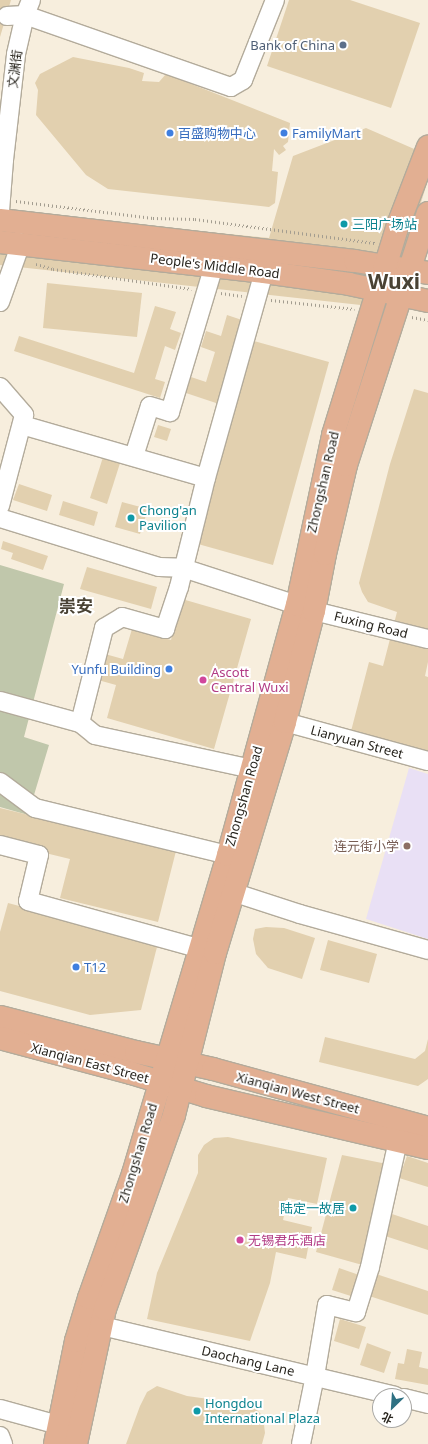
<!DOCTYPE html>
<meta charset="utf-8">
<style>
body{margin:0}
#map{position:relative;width:428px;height:1444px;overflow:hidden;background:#f7eedd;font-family:"Noto Sans","Noto Sans SC",sans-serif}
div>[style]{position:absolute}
.education>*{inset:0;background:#e9e0f5}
.green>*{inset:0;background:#c0c7ab}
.building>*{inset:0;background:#e2d0af}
.path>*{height:2.5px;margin-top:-1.25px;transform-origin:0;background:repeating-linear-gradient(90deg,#a39d90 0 1px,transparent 0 4px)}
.roads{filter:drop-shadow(1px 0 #b3ab9b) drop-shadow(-1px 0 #b3ab9b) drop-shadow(0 1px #b3ab9b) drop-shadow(0 -1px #b3ab9b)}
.minor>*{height:18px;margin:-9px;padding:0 9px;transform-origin:9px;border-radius:9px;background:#fff}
.major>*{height:22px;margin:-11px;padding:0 11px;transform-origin:11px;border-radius:11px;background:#e2af92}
.dots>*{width:11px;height:11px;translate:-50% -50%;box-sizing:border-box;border:2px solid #fff;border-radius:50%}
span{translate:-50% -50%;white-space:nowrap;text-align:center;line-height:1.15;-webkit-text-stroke:4px #fff;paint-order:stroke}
.service-label{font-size:13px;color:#4e5e75}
.right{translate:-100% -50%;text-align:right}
.street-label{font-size:13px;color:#28251e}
.shop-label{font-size:13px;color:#366cbe}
.left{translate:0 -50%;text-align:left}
.culture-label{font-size:13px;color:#0d838f}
.hotel-label{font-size:13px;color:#b23c85}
.education-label{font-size:13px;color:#785e54}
.district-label{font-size:17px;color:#494234;font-weight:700}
.town-label{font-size:21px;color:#494234;font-weight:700}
.north{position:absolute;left:372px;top:1388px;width:40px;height:40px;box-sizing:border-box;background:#fff;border:1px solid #a9a8a5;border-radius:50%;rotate:205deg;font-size:11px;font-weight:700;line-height:16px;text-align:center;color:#28251e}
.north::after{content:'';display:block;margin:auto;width:14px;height:18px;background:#2f7183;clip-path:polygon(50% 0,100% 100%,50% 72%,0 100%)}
</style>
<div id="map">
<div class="education">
<i style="clip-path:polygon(409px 768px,428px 774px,428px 939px,366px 919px)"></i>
</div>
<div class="green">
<i style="clip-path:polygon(0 565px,64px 584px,24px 737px,49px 745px,28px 815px,0 807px)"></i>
</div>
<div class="building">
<i style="clip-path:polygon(0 0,11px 0,0 37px)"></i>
<i style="clip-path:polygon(289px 0,350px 0,420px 23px,391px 108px,267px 66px)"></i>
<i style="clip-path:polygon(73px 57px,129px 68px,144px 73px,142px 81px,159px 82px,166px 74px,290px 123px,288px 142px,283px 146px,286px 150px,279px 155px,274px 149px,272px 171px,278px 172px,275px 203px,269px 207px,108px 189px,86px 175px,36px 115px,38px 90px,35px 83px,40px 74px)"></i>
<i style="clip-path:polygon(366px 128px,428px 155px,428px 180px,388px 308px,0 265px,0 211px,269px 238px,293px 156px)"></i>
<i style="clip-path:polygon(47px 283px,142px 293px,137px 337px,43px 328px)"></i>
<i style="clip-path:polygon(155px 306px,176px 312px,170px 329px,181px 333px,175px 350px,165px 346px,155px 379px,165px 382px,160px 398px,14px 351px,19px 336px,134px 373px)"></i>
<i style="clip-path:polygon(227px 315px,245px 321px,219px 404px,186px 393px,191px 377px,206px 382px,215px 352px,201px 347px,206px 331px,221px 336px)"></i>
<i style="clip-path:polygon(254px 341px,329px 362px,273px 565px,198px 544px)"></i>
<i style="clip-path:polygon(414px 389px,428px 393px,428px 662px,425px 676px,428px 677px,428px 755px,350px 735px,369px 662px,383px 666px,397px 612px,368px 602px,362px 592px,359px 583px,390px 464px)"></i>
<i style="clip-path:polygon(158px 425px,171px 429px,167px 441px,154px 437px)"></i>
<i style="clip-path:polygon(104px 454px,121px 460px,107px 504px,90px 498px)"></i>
<i style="clip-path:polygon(19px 484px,52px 495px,47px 511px,13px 500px)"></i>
<i style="clip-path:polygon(63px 501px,98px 512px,94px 526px,59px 515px)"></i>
<i style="clip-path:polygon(122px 502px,148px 509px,140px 534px,115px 527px)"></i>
<i style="clip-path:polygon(3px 541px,48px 556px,43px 570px,11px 559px,13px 553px,1px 549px)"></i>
<i style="clip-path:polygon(87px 567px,157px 587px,151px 609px,80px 589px)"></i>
<i style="clip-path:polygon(182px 599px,251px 619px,214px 749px,107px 718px,116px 685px,98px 680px,105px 654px,123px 659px,132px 629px,171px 640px)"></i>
<i style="clip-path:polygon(0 808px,176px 851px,158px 922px,60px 898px,70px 859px,0 842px)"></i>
<i style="clip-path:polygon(8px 903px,158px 943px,141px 1010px,90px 1015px,0 991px,0 932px)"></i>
<i style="clip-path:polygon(266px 927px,284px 928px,315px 938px,302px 979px,268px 968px,256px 954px,253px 939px,255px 929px)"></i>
<i style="clip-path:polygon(328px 940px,377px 954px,369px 983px,320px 970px)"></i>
<i style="clip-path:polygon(325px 1037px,415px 1059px,425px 1051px,428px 1039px,428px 1079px,418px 1086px,319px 1062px)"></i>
<i style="clip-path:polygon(228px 1137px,327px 1158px,317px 1204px,288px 1198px,283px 1220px,312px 1227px,306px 1259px,276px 1252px,270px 1283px,250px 1341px,147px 1319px,157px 1273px,198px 1173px,198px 1155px,204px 1145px,214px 1138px)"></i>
<i style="clip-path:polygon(342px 1155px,387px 1164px,366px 1266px,316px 1252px)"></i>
<i style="clip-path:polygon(407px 1156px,428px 1163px,428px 1187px,399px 1178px)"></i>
<i style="clip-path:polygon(386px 1212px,428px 1226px,428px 1250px,379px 1234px)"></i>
<i style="clip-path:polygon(339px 1268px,362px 1276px,354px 1297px,332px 1290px)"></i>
<i style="clip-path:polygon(370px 1272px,428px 1291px,428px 1315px,363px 1294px)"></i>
<i style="clip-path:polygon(340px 1319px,366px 1327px,359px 1349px,334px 1341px)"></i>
<i style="clip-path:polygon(367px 1343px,391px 1352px,384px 1373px,360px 1365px)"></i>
<i style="clip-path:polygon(407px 1349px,422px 1352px,419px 1367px,428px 1369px,428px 1385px,395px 1379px,398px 1363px,404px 1364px)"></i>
<i style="clip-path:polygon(157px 1386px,187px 1396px,252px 1405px,263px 1416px,265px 1433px,262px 1444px,126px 1444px,140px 1406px,147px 1392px)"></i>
</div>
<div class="path">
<i style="left:16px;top:201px;width:138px;rotate:7.1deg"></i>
<i style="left:153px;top:218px;width:42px;rotate:1.4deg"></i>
<i style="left:195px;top:219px;width:183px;rotate:7.6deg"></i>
<i style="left:36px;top:264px;width:18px;rotate:16deg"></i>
<i style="left:53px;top:269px;width:140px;rotate:8.2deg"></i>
<i style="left:221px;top:293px;width:21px;rotate:8deg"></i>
<i style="left:271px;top:300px;width:84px;rotate:6.1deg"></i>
<i style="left:412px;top:317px;width:16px;rotate:11deg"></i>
</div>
<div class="roads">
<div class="minor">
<i style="left:7px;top:16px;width:18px;rotate:-3deg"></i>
<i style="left:25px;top:15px;width:218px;rotate:19.3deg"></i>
<i style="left:231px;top:87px;width:14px;rotate:-30deg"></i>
<i style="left:243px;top:80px;width:86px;rotate:-68.2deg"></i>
<i style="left:0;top:211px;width:51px;rotate:-85.5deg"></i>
<i style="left:4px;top:160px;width:107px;rotate:-83.5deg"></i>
<i style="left:16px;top:54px;width:40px;rotate:-77deg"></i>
<i style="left:25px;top:15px;width:16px;rotate:-68deg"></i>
<i style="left:0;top:302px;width:63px;rotate:-70.4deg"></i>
<i style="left:0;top:387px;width:37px;rotate:49deg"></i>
<i style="left:24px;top:415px;width:94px;rotate:104.8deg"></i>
<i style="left:22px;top:425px;width:191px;rotate:16.1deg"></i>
<i style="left:134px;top:456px;width:52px;rotate:-72.3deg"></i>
<i style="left:150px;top:406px;width:21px;rotate:17deg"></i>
<i style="left:170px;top:412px;width:153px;rotate:-73.3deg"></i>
<i style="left:0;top:518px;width:166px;rotate:17.1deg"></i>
<i style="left:159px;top:567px;width:24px;rotate:2deg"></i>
<i style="left:183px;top:568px;width:120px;rotate:18deg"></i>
<i style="left:314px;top:611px;width:117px;rotate:13.8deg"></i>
<i style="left:0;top:701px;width:83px;rotate:15.4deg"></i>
<i style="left:285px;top:722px;width:148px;rotate:15.3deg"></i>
<i style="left:252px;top:769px;width:161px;rotate:-167.8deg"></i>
<i style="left:95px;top:735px;width:19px;rotate:-141deg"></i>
<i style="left:80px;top:723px;width:98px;rotate:-75.8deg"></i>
<i style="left:104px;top:628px;width:21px;rotate:-31deg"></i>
<i style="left:122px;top:617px;width:45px;rotate:15.6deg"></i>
<i style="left:165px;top:629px;width:44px;rotate:-71.6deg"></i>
<i style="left:179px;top:587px;width:112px;rotate:-76.1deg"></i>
<i style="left:206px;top:478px;width:214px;rotate:-74.3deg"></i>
<i style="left:0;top:782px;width:44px;rotate:36.6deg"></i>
<i style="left:35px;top:808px;width:199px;rotate:13.7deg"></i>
<i style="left:0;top:845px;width:40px;rotate:14.4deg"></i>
<i style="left:39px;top:855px;width:47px;rotate:103.4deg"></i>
<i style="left:28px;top:901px;width:176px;rotate:15.5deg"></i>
<i style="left:220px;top:888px;width:84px;rotate:18deg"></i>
<i style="left:300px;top:914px;width:133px;rotate:15.7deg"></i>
<i style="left:102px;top:1326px;width:301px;rotate:13.4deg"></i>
<i style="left:404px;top:1398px;width:25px;rotate:14deg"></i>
<i style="left:0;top:1409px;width:60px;rotate:15.4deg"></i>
<i style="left:0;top:1436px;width:9px;rotate:69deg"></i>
<i style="left:301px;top:1444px;width:69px;rotate:-78.4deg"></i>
<i style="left:315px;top:1376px;width:72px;rotate:-80.4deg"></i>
<i style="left:327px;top:1305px;width:30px;rotate:14deg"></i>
<i style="left:356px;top:1312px;width:47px;rotate:-72.7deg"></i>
<i style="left:370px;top:1267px;width:129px;rotate:-77.5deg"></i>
</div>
<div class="major">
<i style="left:0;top:220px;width:357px;rotate:6.6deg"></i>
<i style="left:355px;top:261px;width:74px;rotate:9.3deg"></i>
<i style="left:0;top:242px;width:266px;rotate:6.5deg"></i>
<i style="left:264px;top:272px;width:86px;rotate:8deg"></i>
<i style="left:349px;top:284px;width:81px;rotate:12.1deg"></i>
<i style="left:0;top:1017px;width:140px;rotate:14.4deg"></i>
<i style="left:136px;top:1052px;width:79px;rotate:12.4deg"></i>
<i style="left:213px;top:1069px;width:223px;rotate:15.3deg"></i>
<i style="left:0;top:1038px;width:136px;rotate:15deg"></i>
<i style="left:131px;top:1073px;width:78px;rotate:17deg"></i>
<i style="left:206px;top:1096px;width:228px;rotate:13.2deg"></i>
<i style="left:55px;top:1444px;width:105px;rotate:-78.5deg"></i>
<i style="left:76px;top:1341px;width:45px;rotate:-73.2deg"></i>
<i style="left:89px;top:1298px;width:132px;rotate:-70.5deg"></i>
<i style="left:133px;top:1174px;width:333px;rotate:-73.4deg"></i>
<i style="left:228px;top:855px;width:259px;rotate:-74.6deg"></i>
<i style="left:297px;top:605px;width:174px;rotate:-78deg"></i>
<i style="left:333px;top:435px;width:220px;rotate:-72.8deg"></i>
<i style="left:398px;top:225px;width:84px;rotate:-69deg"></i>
<i style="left:76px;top:1444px;width:138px;rotate:-77.9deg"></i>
<i style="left:105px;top:1309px;width:206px;rotate:-70.4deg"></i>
<i style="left:174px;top:1115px;width:167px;rotate:-75.8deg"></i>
<i style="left:215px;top:953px;width:241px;rotate:-73.1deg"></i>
<i style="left:285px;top:722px;width:115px;rotate:-75.4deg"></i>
<i style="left:314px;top:611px;width:58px;rotate:-79.1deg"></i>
<i style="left:325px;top:554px;width:91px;rotate:-76.7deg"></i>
<i style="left:346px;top:465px;width:265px;rotate:-72deg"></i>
</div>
</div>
<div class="dots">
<i style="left:343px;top:45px;background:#5c6f8a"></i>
<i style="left:170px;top:133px;background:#3f7fe0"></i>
<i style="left:284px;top:133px;background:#3f7fe0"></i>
<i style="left:344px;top:224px;background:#0f9aa8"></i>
<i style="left:131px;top:518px;background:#0f9aa8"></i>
<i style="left:169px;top:669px;background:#3f7fe0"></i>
<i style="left:203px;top:680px;background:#d1479c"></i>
<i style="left:407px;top:846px;background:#8d6e63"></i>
<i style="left:76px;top:967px;background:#3f7fe0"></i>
<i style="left:353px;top:1208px;background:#0f9aa8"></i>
<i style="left:240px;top:1240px;background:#d1479c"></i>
<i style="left:197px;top:1411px;background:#0f9aa8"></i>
</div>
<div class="service-label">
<span class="right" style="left:335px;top:45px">Bank of China</span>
</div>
<div class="street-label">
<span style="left:15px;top:69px;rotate:-83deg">文渊街</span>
<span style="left:215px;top:266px;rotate:7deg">People's Middle Road</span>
<span style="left:323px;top:482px;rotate:-77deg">Zhongshan Road</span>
<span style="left:371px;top:625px;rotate:14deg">Fuxing Road</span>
<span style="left:357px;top:742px;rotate:15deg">Lianyuan Street</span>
<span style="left:244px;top:796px;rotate:-74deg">Zhongshan Road</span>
<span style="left:90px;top:1063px;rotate:15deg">Xianqian East Street</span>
<span style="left:298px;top:1093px;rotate:15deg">Xianqian West Street</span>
<span style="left:138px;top:1153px;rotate:-73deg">Zhongshan Road</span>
<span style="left:248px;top:1361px;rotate:13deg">Daochang Lane</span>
</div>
<div class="shop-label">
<span class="left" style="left:178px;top:133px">百盛购物中心</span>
<span class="left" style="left:292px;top:133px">FamilyMart</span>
<span class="right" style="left:161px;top:669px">Yunfu Building</span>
<span class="left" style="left:84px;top:967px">T12</span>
</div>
<div class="culture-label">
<span class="left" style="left:352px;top:224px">三阳广场站</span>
<span class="left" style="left:139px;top:518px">Chong'an<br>Pavilion</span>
<span class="right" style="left:345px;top:1208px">陆定一故居</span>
<span class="left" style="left:205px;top:1411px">Hongdou<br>International Plaza</span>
</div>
<div class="hotel-label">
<span class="left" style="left:211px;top:680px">Ascott<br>Central Wuxi</span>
<span class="left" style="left:248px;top:1240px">无锡君乐酒店</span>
</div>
<div class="education-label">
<span class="right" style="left:399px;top:846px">连元街小学</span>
</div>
<div class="district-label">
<span style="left:76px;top:606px">崇安</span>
</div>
<div class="town-label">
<span style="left:394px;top:281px">Wuxi</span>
</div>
<div class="north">北</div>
</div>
